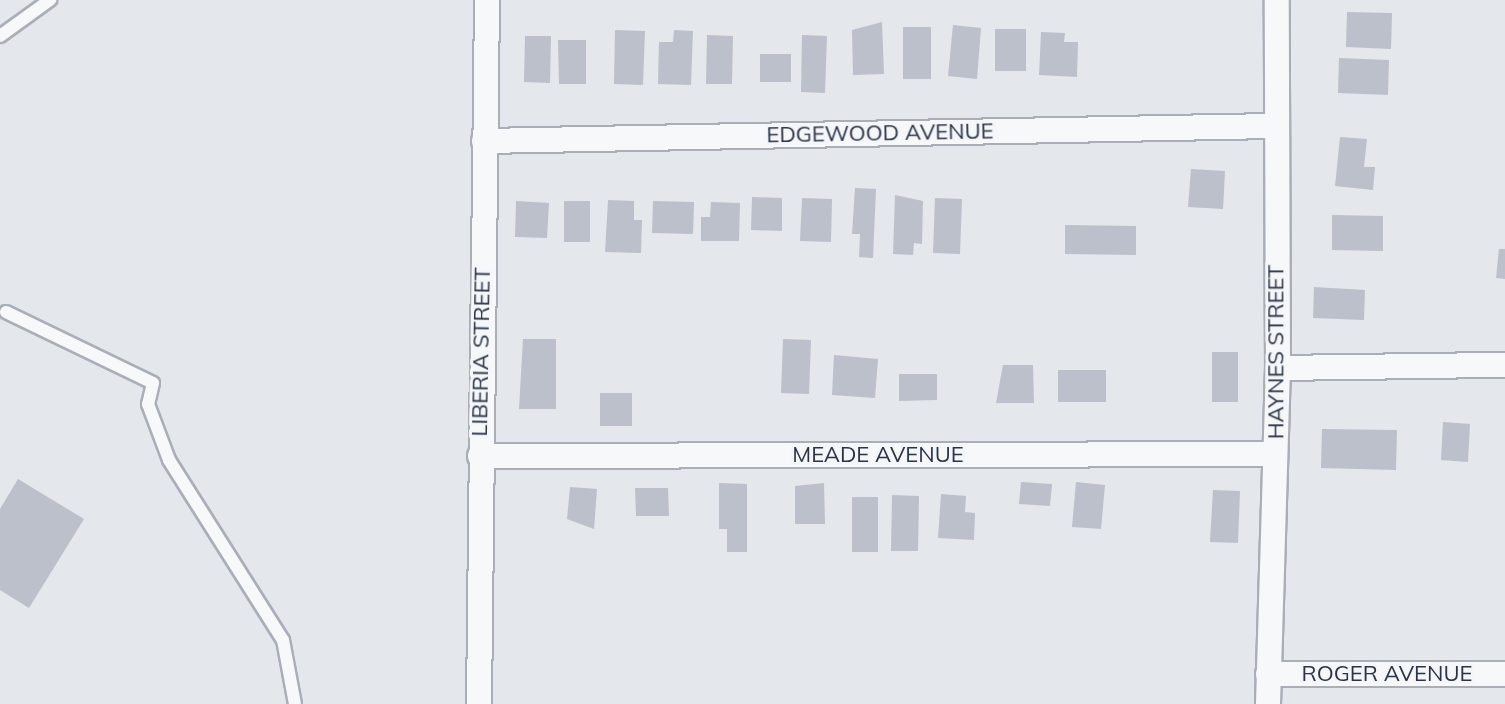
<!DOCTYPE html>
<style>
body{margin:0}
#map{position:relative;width:1505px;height:704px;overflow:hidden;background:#e4e7ec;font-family:Mulish,sans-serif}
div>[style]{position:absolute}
.building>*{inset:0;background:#bbc0ca}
.roads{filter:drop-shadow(2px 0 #a9aeb7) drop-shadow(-2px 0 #a9aeb7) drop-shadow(0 2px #a9aeb7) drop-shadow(0 -2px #a9aeb7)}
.lane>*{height:12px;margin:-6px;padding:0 6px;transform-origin:6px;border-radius:6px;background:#f7f8fa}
.street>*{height:24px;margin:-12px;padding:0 12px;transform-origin:12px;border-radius:12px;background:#f7f8fa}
span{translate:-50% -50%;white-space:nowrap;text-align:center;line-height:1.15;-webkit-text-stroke:6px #f4f6f9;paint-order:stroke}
.street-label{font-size:22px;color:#2b3445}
</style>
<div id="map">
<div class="building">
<i style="clip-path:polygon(1347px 12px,1392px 13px,1391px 49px,1346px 47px)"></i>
<i style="clip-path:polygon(882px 22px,884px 74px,853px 75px,852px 30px)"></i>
<i style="clip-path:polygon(953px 25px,981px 28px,977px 79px,948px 76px)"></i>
<i style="clip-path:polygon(903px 27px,931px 27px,931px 79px,903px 79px)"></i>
<i style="clip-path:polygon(995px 29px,1026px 29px,1026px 71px,995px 71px)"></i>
<i style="clip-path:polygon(615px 30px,645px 31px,643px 85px,614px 84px)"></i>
<i style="clip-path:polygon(674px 30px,693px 31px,691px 85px,658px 84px,659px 42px,673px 42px)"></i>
<i style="clip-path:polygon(1041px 32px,1065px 33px,1064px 42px,1078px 42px,1077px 77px,1039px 75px)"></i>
<i style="clip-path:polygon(707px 35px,733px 36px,732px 84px,706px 84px)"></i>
<i style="clip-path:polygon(802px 35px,827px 36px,825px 93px,801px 92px)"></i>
<i style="clip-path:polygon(525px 36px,551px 36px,550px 83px,524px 82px)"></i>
<i style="clip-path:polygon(558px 40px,586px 40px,586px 84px,559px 84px)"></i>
<i style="clip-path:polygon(760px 54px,791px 54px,791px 82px,760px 82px)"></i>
<i style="clip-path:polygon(1339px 58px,1389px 60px,1388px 95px,1338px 93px)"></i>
<i style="clip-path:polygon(1340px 137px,1367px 139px,1364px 167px,1375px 167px,1373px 190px,1335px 186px)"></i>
<i style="clip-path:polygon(1191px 169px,1225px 171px,1223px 209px,1188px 207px)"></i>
<i style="clip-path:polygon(855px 188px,876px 189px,873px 258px,859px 257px,860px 234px,852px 234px)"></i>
<i style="clip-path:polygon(895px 195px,923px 201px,922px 244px,914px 243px,913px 255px,893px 254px)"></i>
<i style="clip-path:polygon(752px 197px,782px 198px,782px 231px,751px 230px)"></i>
<i style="clip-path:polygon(802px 198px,832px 199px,831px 242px,800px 241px)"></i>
<i style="clip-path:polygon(935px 198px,962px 199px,960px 254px,933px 253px)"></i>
<i style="clip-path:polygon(608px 200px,634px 201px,634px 220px,642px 220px,641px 253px,605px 252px)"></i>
<i style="clip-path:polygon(516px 201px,549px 203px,547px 238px,515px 237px)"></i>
<i style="clip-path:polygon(564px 201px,590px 201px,590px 242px,564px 242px)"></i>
<i style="clip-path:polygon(653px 201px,694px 202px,693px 234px,652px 233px)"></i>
<i style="clip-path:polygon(711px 202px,740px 203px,739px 241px,701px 241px,701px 217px,710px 217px)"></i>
<i style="clip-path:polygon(1332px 215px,1383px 216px,1383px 251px,1332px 250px)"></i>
<i style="clip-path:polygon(1065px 225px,1136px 226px,1136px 255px,1065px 254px)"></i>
<i style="clip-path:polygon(1499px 249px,1505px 249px,1505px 279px,1496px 278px)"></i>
<i style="clip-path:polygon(1314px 287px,1365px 290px,1364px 320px,1313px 318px)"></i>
<i style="clip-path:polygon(523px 339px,556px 339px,556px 409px,519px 409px)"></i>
<i style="clip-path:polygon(783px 339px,811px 340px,809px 394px,781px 393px)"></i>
<i style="clip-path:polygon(1212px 352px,1238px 352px,1238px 402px,1212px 402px)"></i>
<i style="clip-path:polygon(834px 355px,878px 359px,875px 398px,832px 395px)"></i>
<i style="clip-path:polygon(1003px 365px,1033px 365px,1034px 403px,996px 403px)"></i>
<i style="clip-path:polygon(1058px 370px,1106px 370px,1106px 402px,1058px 402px)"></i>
<i style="clip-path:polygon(899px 374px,937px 374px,937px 400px,899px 401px)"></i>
<i style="clip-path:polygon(600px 393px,632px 393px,632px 426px,600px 426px)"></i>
<i style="clip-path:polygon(1443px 422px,1470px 424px,1468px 462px,1441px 460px)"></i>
<i style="clip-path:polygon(1322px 429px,1397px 430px,1396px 470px,1321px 468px)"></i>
<i style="clip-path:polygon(18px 479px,84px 519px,29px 608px,0 590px,0 509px)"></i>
<i style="clip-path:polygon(1021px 482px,1052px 484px,1050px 506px,1019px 504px)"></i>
<i style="clip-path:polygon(1076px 482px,1105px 485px,1101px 529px,1072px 527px)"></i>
<i style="clip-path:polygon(719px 483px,747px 484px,747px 552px,727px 552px,727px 529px,719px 529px)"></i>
<i style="clip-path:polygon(824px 483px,825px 524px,795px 524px,795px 486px)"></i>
<i style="clip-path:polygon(570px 487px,597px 489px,594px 529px,567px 519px)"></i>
<i style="clip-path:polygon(635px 488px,668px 488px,669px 516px,636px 516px)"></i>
<i style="clip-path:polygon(1213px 490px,1240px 491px,1238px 543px,1210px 542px)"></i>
<i style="clip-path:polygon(941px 494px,966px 496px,965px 512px,975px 513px,974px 540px,938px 538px)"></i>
<i style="clip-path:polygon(892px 495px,919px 496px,918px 551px,891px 551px)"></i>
<i style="clip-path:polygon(852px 497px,878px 497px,878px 552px,852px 552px)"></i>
</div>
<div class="roads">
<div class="lane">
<i style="left:0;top:36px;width:62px;rotate:-35.8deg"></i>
<i style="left:6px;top:312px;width:163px;rotate:25.8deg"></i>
<i style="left:153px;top:383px;width:22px;rotate:103deg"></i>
<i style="left:148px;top:404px;width:60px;rotate:69.4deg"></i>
<i style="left:169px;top:460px;width:213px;rotate:57.7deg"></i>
<i style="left:283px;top:640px;width:65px;rotate:79.4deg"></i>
</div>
<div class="street">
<i style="left:484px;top:141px;width:792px;rotate:-1.09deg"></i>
<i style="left:1278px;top:368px;width:227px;rotate:-0.8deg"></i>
<i style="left:480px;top:456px;width:795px;rotate:-0.14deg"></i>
<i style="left:1268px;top:674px;width:237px"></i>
<i style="left:479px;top:704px;width:704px;rotate:-89.35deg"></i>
<i style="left:1268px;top:704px;width:336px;rotate:-88.3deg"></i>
<i style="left:1278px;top:368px;width:368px;rotate:-90.2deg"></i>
</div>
</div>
<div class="street-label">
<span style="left:880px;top:133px;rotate:-1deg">EDGEWOOD AVENUE</span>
<span style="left:481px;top:352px;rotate:-89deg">LIBERIA STREET</span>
<span style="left:1276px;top:352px;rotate:-90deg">HAYNES STREET</span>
<span style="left:878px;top:455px">MEADE AVENUE</span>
<span style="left:1387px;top:674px">ROGER AVENUE</span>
</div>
</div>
